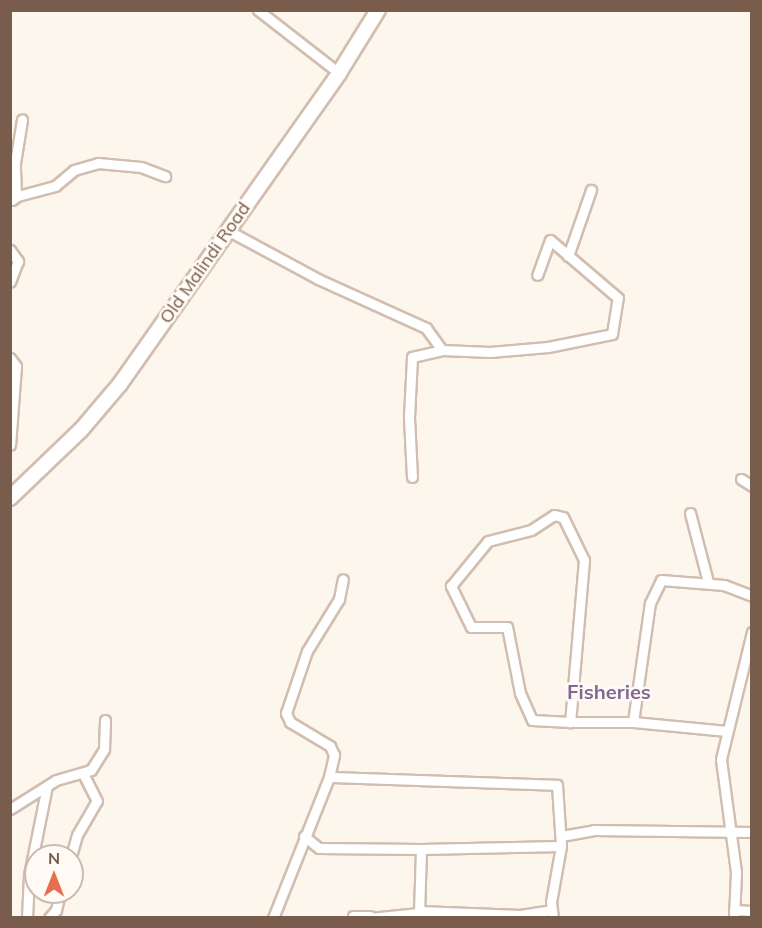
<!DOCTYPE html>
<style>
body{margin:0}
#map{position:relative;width:762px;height:928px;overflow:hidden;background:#fdf6ec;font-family:Mulish,sans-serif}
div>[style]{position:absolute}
.roads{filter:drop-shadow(2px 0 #d1beb0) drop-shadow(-2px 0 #d1beb0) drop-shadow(0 2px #d1beb0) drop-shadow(0 -2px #d1beb0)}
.street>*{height:9px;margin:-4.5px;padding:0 4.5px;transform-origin:4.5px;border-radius:4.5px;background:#fff}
.secondary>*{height:14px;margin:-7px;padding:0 7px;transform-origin:7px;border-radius:7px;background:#fff}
span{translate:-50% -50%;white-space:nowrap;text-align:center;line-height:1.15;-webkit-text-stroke:5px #fffaf3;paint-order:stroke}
.street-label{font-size:18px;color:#7a5c4d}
.neighbourhood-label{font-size:20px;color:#846695;font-weight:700}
.frame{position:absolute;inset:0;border:12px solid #7a5c4d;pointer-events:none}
.north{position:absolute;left:24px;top:844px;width:60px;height:60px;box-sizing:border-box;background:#fffaf3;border:2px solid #cabbb1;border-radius:50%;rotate:0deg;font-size:16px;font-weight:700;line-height:24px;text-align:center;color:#7a5c4d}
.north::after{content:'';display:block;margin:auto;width:21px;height:27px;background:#e76f51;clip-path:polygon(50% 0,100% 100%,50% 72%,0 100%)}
</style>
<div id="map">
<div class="roads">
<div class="street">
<i style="left:258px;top:10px;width:103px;rotate:37.9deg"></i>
<i style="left:10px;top:198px;width:47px;rotate:-14.9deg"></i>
<i style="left:55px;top:186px;width:25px;rotate:-40deg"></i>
<i style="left:74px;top:170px;width:25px;rotate:-16deg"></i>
<i style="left:98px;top:163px;width:43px;rotate:5.3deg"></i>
<i style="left:141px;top:167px;width:26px;rotate:21deg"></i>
<i style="left:12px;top:200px;width:5px;rotate:-37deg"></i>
<i style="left:16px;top:197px;width:34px;rotate:-92deg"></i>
<i style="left:15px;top:163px;width:44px;rotate:-80.8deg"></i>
<i style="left:229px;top:231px;width:101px;rotate:28.3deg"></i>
<i style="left:318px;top:279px;width:119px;rotate:24.4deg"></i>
<i style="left:426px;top:328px;width:27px;rotate:54deg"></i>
<i style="left:442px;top:350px;width:48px;rotate:2.4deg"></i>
<i style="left:490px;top:352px;width:58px;rotate:-4.9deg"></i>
<i style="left:548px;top:347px;width:65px;rotate:-11.5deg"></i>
<i style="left:612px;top:334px;width:36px;rotate:-81deg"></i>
<i style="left:618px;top:298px;width:89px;rotate:-139.5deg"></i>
<i style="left:550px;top:240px;width:37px;rotate:110deg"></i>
<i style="left:10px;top:250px;width:14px;rotate:54deg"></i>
<i style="left:18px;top:261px;width:22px;rotate:111deg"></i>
<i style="left:568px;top:256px;width:70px;rotate:-70.8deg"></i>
<i style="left:10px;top:358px;width:10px;rotate:53deg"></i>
<i style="left:16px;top:366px;width:79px;rotate:94.3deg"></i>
<i style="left:412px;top:477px;width:60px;rotate:-92.9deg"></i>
<i style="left:409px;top:417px;width:60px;rotate:-87.1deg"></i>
<i style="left:412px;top:357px;width:31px;rotate:-13deg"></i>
<i style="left:741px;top:479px;width:13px;rotate:32deg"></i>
<i style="left:690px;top:513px;width:71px;rotate:75.4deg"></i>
<i style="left:554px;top:515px;width:9px;rotate:13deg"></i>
<i style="left:563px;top:517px;width:48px;rotate:64deg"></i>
<i style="left:584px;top:560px;width:163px;rotate:94.9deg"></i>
<i style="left:570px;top:722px;width:38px;rotate:-177deg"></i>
<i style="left:532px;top:720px;width:30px;rotate:-114deg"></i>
<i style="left:520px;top:693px;width:67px;rotate:-101.1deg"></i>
<i style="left:507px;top:627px;width:36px;rotate:180deg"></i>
<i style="left:471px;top:627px;width:46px;rotate:-116deg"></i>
<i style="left:451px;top:586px;width:58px;rotate:-50.6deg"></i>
<i style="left:488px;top:541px;width:44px;rotate:-14.3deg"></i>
<i style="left:531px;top:530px;width:27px;rotate:-33deg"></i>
<i style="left:570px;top:722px;width:63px"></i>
<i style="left:727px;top:731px;width:94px;rotate:-174.5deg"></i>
<i style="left:633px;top:722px;width:120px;rotate:-81.9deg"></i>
<i style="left:650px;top:603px;width:25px;rotate:-64deg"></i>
<i style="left:661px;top:580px;width:63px;rotate:4.5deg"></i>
<i style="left:724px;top:585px;width:30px;rotate:21deg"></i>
<i style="left:329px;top:777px;width:228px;rotate:2deg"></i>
<i style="left:557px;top:785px;width:61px;rotate:86.2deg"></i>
<i style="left:561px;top:846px;width:57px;rotate:100.1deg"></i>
<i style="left:551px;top:902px;width:16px;rotate:83deg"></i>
<i style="left:10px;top:809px;width:54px;rotate:-32.2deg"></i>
<i style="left:56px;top:780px;width:36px;rotate:-16deg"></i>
<i style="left:91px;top:770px;width:25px;rotate:-58deg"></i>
<i style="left:104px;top:749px;width:29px;rotate:-88deg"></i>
<i style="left:304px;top:836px;width:19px;rotate:39deg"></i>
<i style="left:319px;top:848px;width:102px;rotate:0.6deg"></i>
<i style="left:561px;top:836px;width:34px;rotate:-10deg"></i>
<i style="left:594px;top:830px;width:158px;rotate:0.7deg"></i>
<i style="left:71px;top:856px;width:22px;rotate:-74deg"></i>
<i style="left:77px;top:835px;width:39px;rotate:-60deg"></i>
<i style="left:97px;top:801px;width:29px;rotate:-117deg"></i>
<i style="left:734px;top:910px;width:18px;rotate:3deg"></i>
<i style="left:420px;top:911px;width:100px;rotate:2.3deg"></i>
<i style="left:520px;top:915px;width:31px;rotate:-9deg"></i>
<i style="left:353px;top:916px;width:17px"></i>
<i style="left:27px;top:918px;width:43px;rotate:-87.3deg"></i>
<i style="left:29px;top:875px;width:91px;rotate:-78.6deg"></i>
<i style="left:49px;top:918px;width:11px;rotate:-49deg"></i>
<i style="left:56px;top:910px;width:18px;rotate:-77deg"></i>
<i style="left:273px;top:918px;width:152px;rotate:-68.3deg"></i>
<i style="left:329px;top:777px;width:23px;rotate:-77deg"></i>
<i style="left:334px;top:755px;width:10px;rotate:-114deg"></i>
<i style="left:330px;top:746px;width:47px;rotate:-149deg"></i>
<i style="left:290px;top:722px;width:10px;rotate:-114deg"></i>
<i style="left:286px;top:713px;width:65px;rotate:-71.3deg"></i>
<i style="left:307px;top:651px;width:61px;rotate:-58.4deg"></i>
<i style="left:339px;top:599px;width:20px;rotate:-79deg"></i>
<i style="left:370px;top:918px;width:49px;rotate:-5.8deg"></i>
<i style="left:419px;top:913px;width:64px;rotate:-88.2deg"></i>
<i style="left:421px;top:849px;width:140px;rotate:-1.2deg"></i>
<i style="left:734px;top:918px;width:46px;rotate:-87.5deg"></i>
<i style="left:736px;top:872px;width:114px;rotate:-97.6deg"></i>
<i style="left:721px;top:759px;width:131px;rotate:-76.3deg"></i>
</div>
<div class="secondary">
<i style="left:10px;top:498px;width:98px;rotate:-43.8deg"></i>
<i style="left:81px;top:430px;width:60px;rotate:-49.7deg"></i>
<i style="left:120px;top:384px;width:380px;rotate:-54.8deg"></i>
<i style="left:339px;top:73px;width:74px;rotate:-58.2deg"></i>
</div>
</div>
<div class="street-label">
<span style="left:205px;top:263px;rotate:-55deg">Old Malindi Road</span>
</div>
<div class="neighbourhood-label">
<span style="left:609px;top:691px">Fisheries</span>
</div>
<div class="frame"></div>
<div class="north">N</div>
</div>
